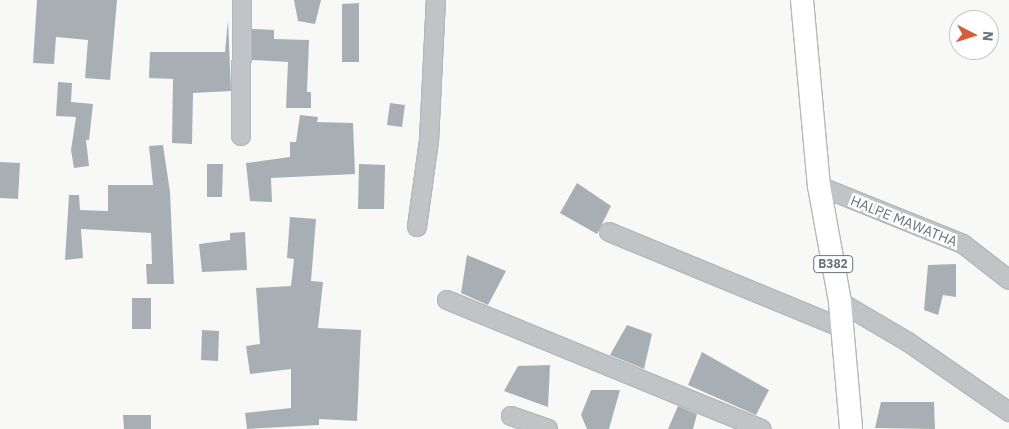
<!DOCTYPE html>
<style>
body{margin:0}
#map{position:relative;width:1009px;height:429px;overflow:hidden;background:#f8f8f6;font-family:"IBM Plex Sans",sans-serif}
div>[style]{position:absolute}
.building>*{inset:0;background:#a8afb4}
.roads{filter:drop-shadow(1px 0 #b4b8bb) drop-shadow(-1px 0 #b4b8bb) drop-shadow(0 1px #b4b8bb) drop-shadow(0 -1px #b4b8bb)}
.minor>*{height:18px;margin:-9px;padding:0 9px;transform-origin:9px;border-radius:9px;background:#c0c4c7}
.major>*{height:22px;margin:-11px;padding:0 11px;transform-origin:11px;border-radius:11px;background:#fff}
span{translate:-50% -50%;white-space:nowrap;text-align:center;line-height:1.15;-webkit-text-stroke:5px #fff;paint-order:stroke}
.shield-label span{padding:1px 4px;background:#fff;border:1px solid;border-radius:4px;-webkit-text-stroke-width:0}
.shield-label{font-size:12px;color:#66747e;font-weight:700}
.street-label{font-size:14px;color:#66747e}
.north{position:absolute;left:949px;top:10px;width:50px;height:50px;box-sizing:border-box;background:#fff;border:1px solid #c2c7cb;border-radius:50%;rotate:95deg;font-size:14px;font-weight:700;line-height:20px;text-align:center;color:#66747e}
.north::after{content:'';display:block;margin:auto;width:18px;height:22px;background:#d55d39;clip-path:polygon(50% 0,100% 100%,50% 72%,0 100%)}
</style>
<div id="map">
<div class="building">
<i style="clip-path:polygon(37px 0,117px 0,110px 80px,85px 78px,88px 40px,56px 37px,54px 64px,33px 63px)"></i>
<i style="clip-path:polygon(294px 0,321px 0,315px 24px,298px 21px)"></i>
<i style="clip-path:polygon(359px 3px,359px 62px,342px 62px,342px 4px)"></i>
<i style="clip-path:polygon(228px 20px,231px 91px,193px 93px,192px 144px,172px 143px,173px 79px,149px 78px,150px 52px,225px 52px)"></i>
<i style="clip-path:polygon(252px 29px,274px 30px,274px 39px,309px 40px,307px 92px,311px 92px,311px 108px,286px 108px,288px 62px,252px 60px)"></i>
<i style="clip-path:polygon(58px 82px,72px 83px,71px 102px,93px 104px,89px 140px,86px 140px,89px 166px,74px 168px,71px 150px,76px 117px,56px 116px)"></i>
<i style="clip-path:polygon(390px 103px,405px 105px,402px 127px,387px 125px)"></i>
<i style="clip-path:polygon(300px 115px,318px 117px,317px 122px,353px 123px,355px 174px,271px 178px,272px 202px,250px 201px,246px 163px,290px 157px,290px 142px,296px 142px)"></i>
<i style="clip-path:polygon(163px 145px,170px 192px,174px 284px,147px 284px,146px 264px,152px 264px,151px 233px,81px 229px,83px 258px,65px 260px,69px 195px,79px 195px,80px 210px,108px 211px,108px 185px,153px 185px,149px 146px)"></i>
<i style="clip-path:polygon(0 162px,20px 163px,18px 199px,0 198px)"></i>
<i style="clip-path:polygon(207px 164px,223px 164px,222px 197px,207px 197px)"></i>
<i style="clip-path:polygon(359px 164px,385px 165px,384px 209px,358px 209px)"></i>
<i style="clip-path:polygon(577px 183px,611px 206px,597px 234px,560px 213px)"></i>
<i style="clip-path:polygon(290px 217px,316px 219px,311px 281px,323px 282px,318px 328px,361px 330px,357px 421px,319px 419px,319px 425px,247px 429px,245px 413px,291px 408px,291px 369px,250px 374px,246px 346px,260px 344px,256px 288px,291px 286px,294px 259px,287px 258px)"></i>
<i style="clip-path:polygon(245px 232px,247px 270px,202px 272px,199px 244px,230px 240px,230px 233px)"></i>
<i style="clip-path:polygon(467px 255px,506px 271px,488px 305px,461px 293px)"></i>
<i style="clip-path:polygon(956px 264px,956px 297px,943px 295px,938px 315px,924px 310px,928px 265px)"></i>
<i style="clip-path:polygon(132px 298px,151px 298px,151px 329px,132px 329px)"></i>
<i style="clip-path:polygon(627px 325px,652px 334px,644px 369px,610px 355px)"></i>
<i style="clip-path:polygon(202px 330px,219px 331px,218px 361px,201px 360px)"></i>
<i style="clip-path:polygon(702px 352px,769px 390px,756px 415px,688px 385px)"></i>
<i style="clip-path:polygon(550px 365px,548px 407px,504px 391px,518px 366px)"></i>
<i style="clip-path:polygon(591px 390px,620px 390px,609px 429px,587px 429px,581px 415px)"></i>
<i style="clip-path:polygon(881px 402px,934px 402px,935px 429px,875px 428px)"></i>
<i style="clip-path:polygon(678px 406px,697px 414px,693px 429px,668px 429px)"></i>
<i style="clip-path:polygon(123px 415px,151px 415px,151px 429px,124px 429px)"></i>
</div>
<div class="roads">
<div class="minor">
<i style="left:241px;top:136px;width:136px;rotate:-89.6deg"></i>
<i style="left:819px;top:186px;width:155px;rotate:21.9deg"></i>
<i style="left:963px;top:244px;width:58px;rotate:38deg"></i>
<i style="left:417px;top:227px;width:87px;rotate:-82.1deg"></i>
<i style="left:429px;top:141px;width:141px;rotate:-87.2deg"></i>
<i style="left:609px;top:232px;width:252px;rotate:22.4deg"></i>
<i style="left:447px;top:300px;width:340px;rotate:22.3deg"></i>
<i style="left:840px;top:302px;width:79px;rotate:30.5deg"></i>
<i style="left:908px;top:342px;width:123px;rotate:34.7deg"></i>
<i style="left:511px;top:416px;width:39px;rotate:19deg"></i>
</div>
<div class="major">
<i style="left:802px;top:0;width:187px;rotate:84.8deg"></i>
<i style="left:819px;top:186px;width:118px;rotate:79.7deg"></i>
<i style="left:840px;top:302px;width:127px;rotate:85deg"></i>
</div>
</div>
<div class="shield-label">
<span style="left:833px;top:264px">B382</span>
</div>
<div class="street-label">
<span style="left:904px;top:221px;rotate:22deg">HALPE MAWATHA</span>
</div>
<div class="north">N</div>
</div>
